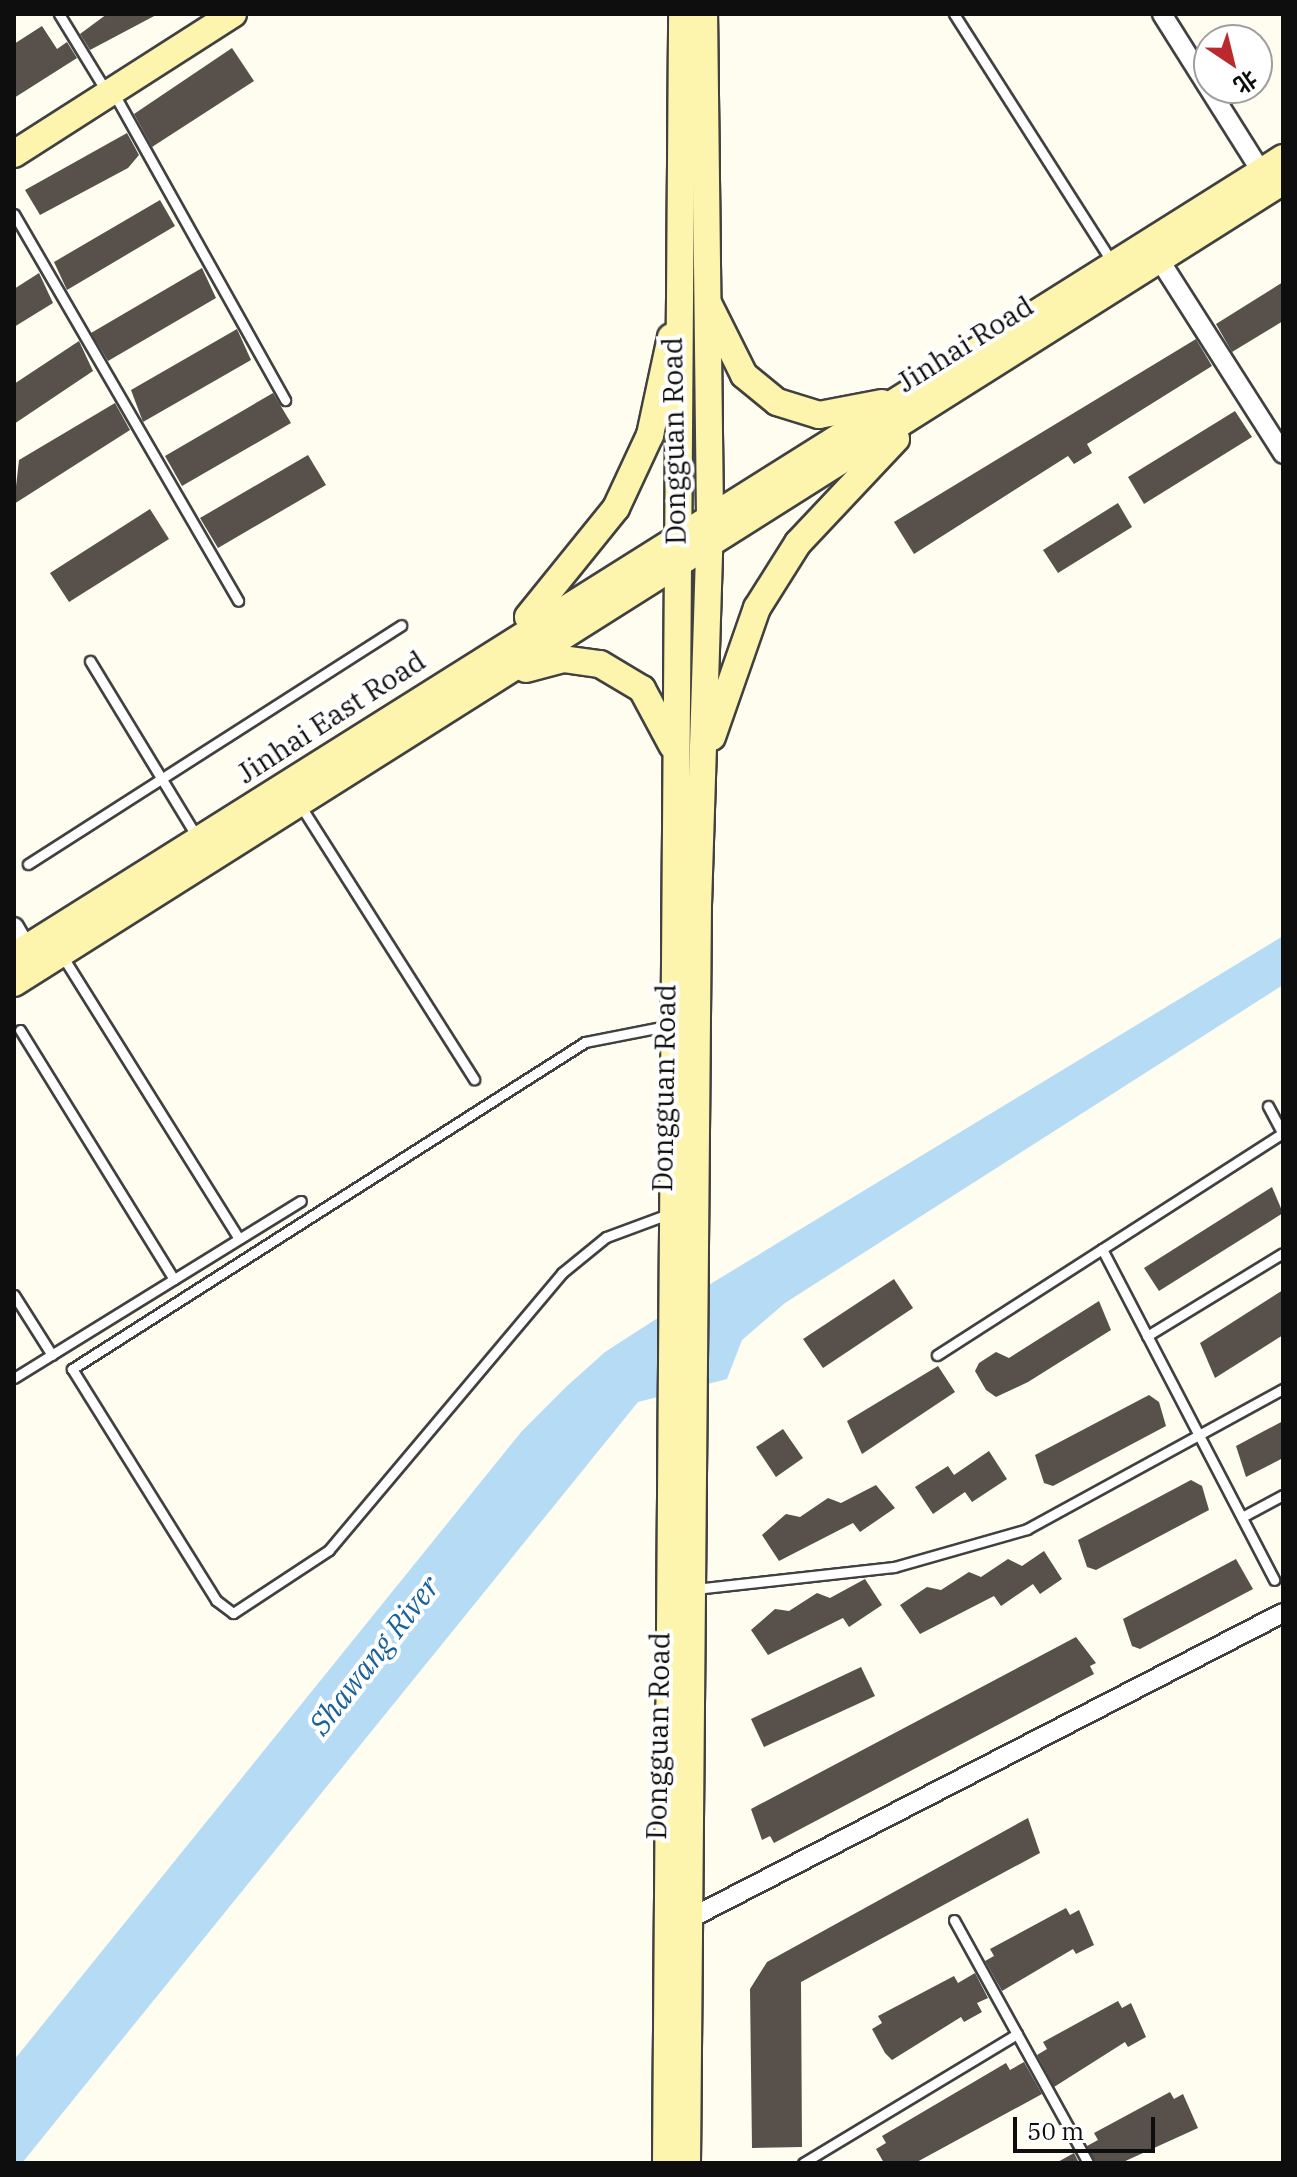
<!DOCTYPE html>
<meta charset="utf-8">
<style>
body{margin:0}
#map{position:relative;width:1297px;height:2177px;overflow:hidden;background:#fffcf0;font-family:"IBM Plex Serif","Noto Sans SC",serif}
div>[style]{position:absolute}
.water>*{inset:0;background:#b6dcf5}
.building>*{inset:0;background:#57504b}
.roads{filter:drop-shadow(2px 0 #414141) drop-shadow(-2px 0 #414141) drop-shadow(0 2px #414141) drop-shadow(0 -2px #414141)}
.lane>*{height:9px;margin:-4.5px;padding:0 4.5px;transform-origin:4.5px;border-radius:4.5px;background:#fff}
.street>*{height:18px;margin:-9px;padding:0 9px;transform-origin:9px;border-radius:9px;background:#fff}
.secondary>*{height:26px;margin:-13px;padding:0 13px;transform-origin:13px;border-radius:13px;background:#fdf5ad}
span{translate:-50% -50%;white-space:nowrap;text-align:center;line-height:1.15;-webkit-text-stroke:8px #fff;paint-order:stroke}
.street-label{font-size:28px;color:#0e0e0e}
.water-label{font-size:30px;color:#1a629e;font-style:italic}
.frame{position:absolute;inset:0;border:16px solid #0e0e0e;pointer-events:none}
.north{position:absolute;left:1193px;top:24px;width:80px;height:80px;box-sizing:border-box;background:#fff;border:2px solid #9f9f9f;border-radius:50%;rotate:145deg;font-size:22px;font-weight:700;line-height:32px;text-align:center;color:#0e0e0e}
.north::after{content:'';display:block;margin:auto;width:28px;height:36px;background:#bc292d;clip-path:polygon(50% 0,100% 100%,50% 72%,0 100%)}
.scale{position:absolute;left:1013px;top:2117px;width:142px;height:36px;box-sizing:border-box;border:4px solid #0e0e0e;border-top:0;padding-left:10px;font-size:24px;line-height:28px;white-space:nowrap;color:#0e0e0e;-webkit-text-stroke:6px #fff;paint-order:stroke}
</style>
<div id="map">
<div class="water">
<i style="clip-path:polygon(1283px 936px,1283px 985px,785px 1303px,742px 1340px,727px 1379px,638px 1402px,22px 2163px,14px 2163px,14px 2060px,522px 1431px,566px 1387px,605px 1352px,712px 1283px)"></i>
</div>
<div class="building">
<i style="clip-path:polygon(107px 14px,158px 14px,90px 50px,80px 34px)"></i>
<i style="clip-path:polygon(42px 26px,57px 49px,67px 42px,77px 58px,14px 98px,14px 44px)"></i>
<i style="clip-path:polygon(232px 48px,254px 81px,152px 147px,134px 114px)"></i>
<i style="clip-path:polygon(127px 133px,139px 155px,128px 168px,40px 215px,25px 190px)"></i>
<i style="clip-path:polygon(160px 200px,175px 226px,67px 290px,54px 262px)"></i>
<i style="clip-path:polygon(202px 268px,216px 298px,108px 361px,91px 333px)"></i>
<i style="clip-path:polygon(39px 273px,53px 303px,14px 327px,14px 289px)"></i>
<i style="clip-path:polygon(1283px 282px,1283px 321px,1232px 352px,1216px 324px)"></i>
<i style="clip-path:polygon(237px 329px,251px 360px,143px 422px,131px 390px)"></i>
<i style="clip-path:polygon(1196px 339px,1212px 366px,1087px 444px,1092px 453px,1074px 464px,1068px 456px,914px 554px,894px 522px)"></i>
<i style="clip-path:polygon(79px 341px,93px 371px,14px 424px,14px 384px)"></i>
<i style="clip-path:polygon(273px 393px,291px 423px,182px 486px,165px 456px)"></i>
<i style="clip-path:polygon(115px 403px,130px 430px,14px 504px,19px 460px)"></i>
<i style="clip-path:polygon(1235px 411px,1252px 437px,1144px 504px,1128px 477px)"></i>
<i style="clip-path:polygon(308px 455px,326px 485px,218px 548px,200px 518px)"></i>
<i style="clip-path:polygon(1118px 503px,1132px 527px,1058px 573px,1043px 550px)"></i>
<i style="clip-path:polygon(150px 509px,169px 539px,69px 602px,50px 573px)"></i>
<i style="clip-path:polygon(1272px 1187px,1283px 1213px,1159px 1291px,1144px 1268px)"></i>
<i style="clip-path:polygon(894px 1279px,913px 1308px,823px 1368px,803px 1339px)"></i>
<i style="clip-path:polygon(1283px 1290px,1283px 1335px,1215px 1378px,1200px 1343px)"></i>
<i style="clip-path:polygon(1099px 1301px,1111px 1330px,1028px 1382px,996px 1397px,986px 1390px,975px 1371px,979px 1363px,996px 1352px,1009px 1358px)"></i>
<i style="clip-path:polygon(938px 1366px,955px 1392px,862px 1454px,847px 1421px)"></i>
<i style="clip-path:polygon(1149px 1395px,1159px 1402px,1166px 1426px,1053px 1486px,1044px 1483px,1035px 1455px)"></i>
<i style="clip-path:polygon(1283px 1421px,1283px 1458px,1246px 1477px,1236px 1446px)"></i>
<i style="clip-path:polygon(783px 1429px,803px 1458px,776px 1477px,756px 1447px)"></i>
<i style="clip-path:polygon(989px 1451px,1007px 1479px,972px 1502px,965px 1492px,933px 1514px,915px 1487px,948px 1466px,954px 1475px)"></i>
<i style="clip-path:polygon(1191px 1480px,1202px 1486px,1209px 1510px,1096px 1570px,1087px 1567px,1078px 1540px)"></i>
<i style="clip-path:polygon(876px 1485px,895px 1508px,860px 1532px,853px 1523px,779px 1561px,762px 1535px,786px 1514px,800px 1517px,828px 1498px,841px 1503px)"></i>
<i style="clip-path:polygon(1044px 1551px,1062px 1579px,1040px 1594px,1033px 1584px,1001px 1606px,994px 1596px,920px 1634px,900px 1605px,927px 1587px,941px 1590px,969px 1572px,981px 1577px,1008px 1559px,1022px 1566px)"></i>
<i style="clip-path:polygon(1236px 1559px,1253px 1589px,1140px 1649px,1132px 1646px,1123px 1619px)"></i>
<i style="clip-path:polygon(865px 1579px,882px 1605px,849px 1627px,843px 1618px,768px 1655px,751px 1630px,775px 1609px,789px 1611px,817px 1593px,830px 1598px)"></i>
<i style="clip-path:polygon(1076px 1637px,1096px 1663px,1090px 1666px,1094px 1674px,774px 1843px,770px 1836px,762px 1840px,751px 1809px)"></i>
<i style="clip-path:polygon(861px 1667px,875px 1696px,764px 1747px,751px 1719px)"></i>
<i style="clip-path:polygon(1028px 1818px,1040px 1853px,801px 1982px,802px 2147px,752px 2148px,750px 1989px,767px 1962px)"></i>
<i style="clip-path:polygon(1066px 1908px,1070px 1915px,1079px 1910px,1094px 1945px,1076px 1954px,1073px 1949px,1002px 1991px,985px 1961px,994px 1956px,990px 1949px)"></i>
<i style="clip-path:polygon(975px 1973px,988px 1998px,977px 2003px,982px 2012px,964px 2022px,961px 2017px,892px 2060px,885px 2053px,872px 2029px,882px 2023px,878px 2016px,954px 1976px,958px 1983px)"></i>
<i style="clip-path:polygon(1118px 2001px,1122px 2008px,1131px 2003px,1146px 2037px,1128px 2047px,1125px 2042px,1054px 2087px,1037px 2055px,1047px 2049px,1043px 2042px)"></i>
<i style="clip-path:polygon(1024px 2062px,1042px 2094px,915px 2163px,884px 2163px,876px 2149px,886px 2143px,882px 2136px,1006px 2063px,1010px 2070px)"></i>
<i style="clip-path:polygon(1170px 2092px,1174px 2099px,1183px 2094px,1198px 2128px,1121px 2163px,1095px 2163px,1087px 2146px,1098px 2140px,1094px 2133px)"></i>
<i style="clip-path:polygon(1074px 2153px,1079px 2163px,1056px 2163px)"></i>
</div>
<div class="roads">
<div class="lane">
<i style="left:59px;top:14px;width:90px;rotate:58.6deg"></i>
<i style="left:954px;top:14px;width:294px;rotate:57.5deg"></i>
<i style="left:113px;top:92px;width:353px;rotate:60.8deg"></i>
<i style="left:14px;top:214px;width:447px;rotate:59.9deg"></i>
<i style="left:90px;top:661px;width:206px;rotate:58.7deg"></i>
<i style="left:300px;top:805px;width:325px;rotate:57.6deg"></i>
<i style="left:28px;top:864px;width:443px;rotate:-32.6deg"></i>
<i style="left:63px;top:957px;width:332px;rotate:58deg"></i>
<i style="left:20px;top:1030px;width:293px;rotate:58.3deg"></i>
<i style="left:1268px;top:1106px;width:32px;rotate:62deg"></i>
<i style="left:671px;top:1213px;width:69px;rotate:159.7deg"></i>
<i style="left:606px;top:1237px;width:57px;rotate:140.7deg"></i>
<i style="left:562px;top:1273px;width:362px;rotate:130.1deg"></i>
<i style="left:329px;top:1550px;width:115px;rotate:146.7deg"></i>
<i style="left:233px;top:1613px;width:21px;rotate:-143deg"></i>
<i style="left:216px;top:1600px;width:272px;rotate:-121.9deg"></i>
<i style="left:72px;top:1369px;width:608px;rotate:-32.51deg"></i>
<i style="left:585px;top:1042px;width:89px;rotate:-11.1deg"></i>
<i style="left:1102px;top:1249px;width:373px;rotate:62.5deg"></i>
<i style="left:14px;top:1295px;width:71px;rotate:57.7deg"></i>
<i style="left:1147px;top:1336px;width:159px;rotate:-31.4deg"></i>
<i style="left:937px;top:1355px;width:411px;rotate:-32.7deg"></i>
<i style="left:14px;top:1378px;width:337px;rotate:-31.7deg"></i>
<i style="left:1242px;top:1517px;width:47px;rotate:-28.2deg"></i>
<i style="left:695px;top:1589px;width:200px;rotate:-6.3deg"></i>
<i style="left:894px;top:1567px;width:138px;rotate:-15.9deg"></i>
<i style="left:1027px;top:1529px;width:292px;rotate:-28.7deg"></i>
<i style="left:954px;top:1920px;width:277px;rotate:61.1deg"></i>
<i style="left:803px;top:2163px;width:250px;rotate:-31.1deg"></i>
</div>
<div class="street">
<i style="left:1162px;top:14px;width:186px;rotate:57.8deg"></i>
<i style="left:1159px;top:259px;width:231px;rotate:57.5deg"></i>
<i style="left:14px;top:927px;width:24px;rotate:60deg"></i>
<i style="left:689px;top:1919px;width:668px;rotate:-27.26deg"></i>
</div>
<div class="secondary">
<i style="left:14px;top:154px;width:260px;rotate:-32.6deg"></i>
<i style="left:709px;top:305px;width:78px;rotate:63.4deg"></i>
<i style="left:744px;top:375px;width:43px;rotate:39.3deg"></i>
<i style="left:777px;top:402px;width:44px;rotate:17.2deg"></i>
<i style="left:819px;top:415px;width:64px;rotate:-10.8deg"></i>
<i style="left:528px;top:617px;width:140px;rotate:-51.1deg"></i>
<i style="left:616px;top:508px;width:81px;rotate:-65deg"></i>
<i style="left:650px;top:435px;width:100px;rotate:-77.9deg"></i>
<i style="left:526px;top:669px;width:38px;rotate:-15deg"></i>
<i style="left:563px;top:659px;width:37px;rotate:8deg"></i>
<i style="left:600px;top:664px;width:49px;rotate:30.8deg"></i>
<i style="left:642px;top:689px;width:64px;rotate:61.8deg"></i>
<i style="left:712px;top:737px;width:137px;rotate:-70.8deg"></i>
<i style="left:757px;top:608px;width:77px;rotate:-57.8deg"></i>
<i style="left:798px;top:543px;width:143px;rotate:-46.7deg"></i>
<i style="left:14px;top:956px;width:1499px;rotate:-32.16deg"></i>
<i style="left:14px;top:983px;width:1501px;rotate:-32.29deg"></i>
<i style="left:666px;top:2163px;width:2149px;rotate:-89.57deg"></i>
<i style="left:687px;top:2163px;width:1258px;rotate:-89.5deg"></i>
<i style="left:698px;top:905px;width:389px;rotate:-88.2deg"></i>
<i style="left:710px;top:516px;width:502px;rotate:-90.68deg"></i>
</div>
</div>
<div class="street-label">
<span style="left:965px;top:344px;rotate:-32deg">Jinhai Road</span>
<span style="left:674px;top:441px;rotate:-91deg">Dongguan Road</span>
<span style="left:331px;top:717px;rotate:-33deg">Jinhai East Road</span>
<span style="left:664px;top:1088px;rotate:-89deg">Dongguan Road</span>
<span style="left:658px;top:1736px;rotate:-89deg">Dongguan Road</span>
</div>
<div class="water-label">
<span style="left:374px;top:1655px;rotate:-52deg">Shawang River</span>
</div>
<div class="frame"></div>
<div class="north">北</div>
<div class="scale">50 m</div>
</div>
